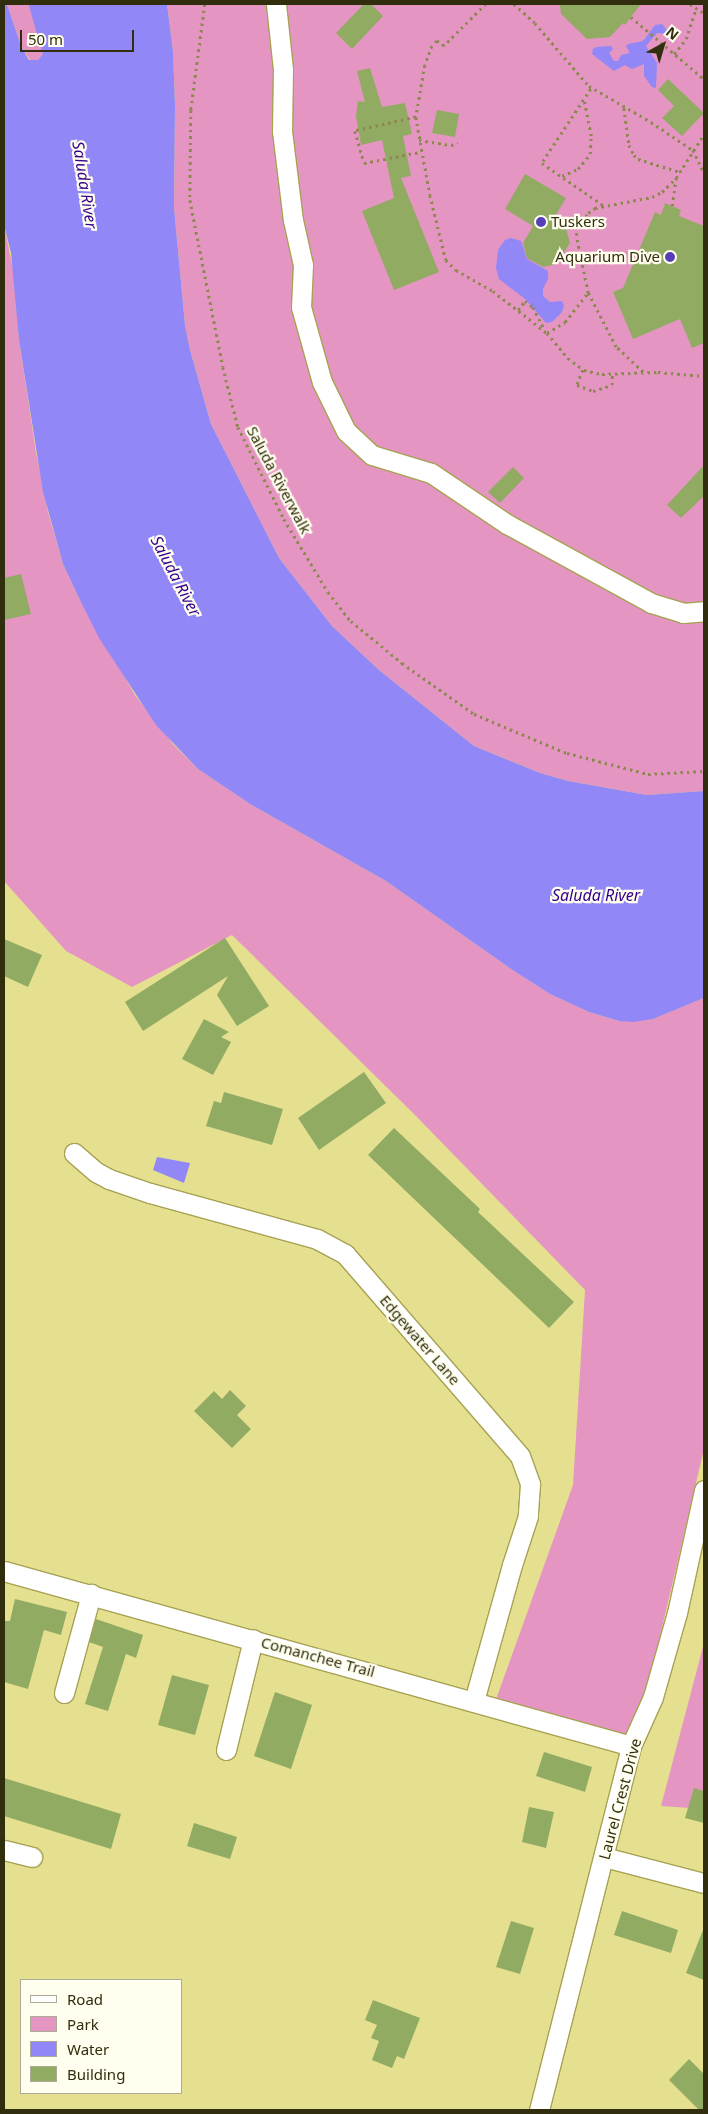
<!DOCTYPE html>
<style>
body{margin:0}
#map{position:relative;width:708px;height:2114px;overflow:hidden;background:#e5e090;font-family:"Noto Sans",sans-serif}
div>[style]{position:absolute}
.green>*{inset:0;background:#e595c2}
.water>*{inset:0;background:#9187f7}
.river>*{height:28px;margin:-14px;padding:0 14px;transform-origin:14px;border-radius:14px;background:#9187f7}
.building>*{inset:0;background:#91ab63}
.path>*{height:2.5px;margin-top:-1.25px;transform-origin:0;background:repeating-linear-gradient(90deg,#8c884f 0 2.5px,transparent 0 6.5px)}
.roads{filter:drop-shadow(1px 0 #a7a153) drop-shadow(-1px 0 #a7a153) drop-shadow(0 1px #a7a153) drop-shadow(0 -1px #a7a153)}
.minor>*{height:19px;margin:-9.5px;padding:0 9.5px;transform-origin:9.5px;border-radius:9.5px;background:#fff}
.dots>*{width:14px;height:14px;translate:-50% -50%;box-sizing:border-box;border:2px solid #fffeef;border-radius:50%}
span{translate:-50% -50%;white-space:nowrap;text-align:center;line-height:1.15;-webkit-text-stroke:4.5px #fffeef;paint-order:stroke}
.poi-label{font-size:15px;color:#302e0c}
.left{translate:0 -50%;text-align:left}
.right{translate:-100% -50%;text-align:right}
.street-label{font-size:15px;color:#302e0c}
.water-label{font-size:16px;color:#35008f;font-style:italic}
.frame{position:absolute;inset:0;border:5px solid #302e0c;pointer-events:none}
.legend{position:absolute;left:20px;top:1979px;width:162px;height:115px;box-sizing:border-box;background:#fffeef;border:1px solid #acab94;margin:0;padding:6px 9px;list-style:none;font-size:15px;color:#302e0c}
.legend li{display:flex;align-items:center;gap:10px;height:25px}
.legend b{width:25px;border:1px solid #acab94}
.north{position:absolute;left:638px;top:20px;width:50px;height:50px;-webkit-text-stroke:4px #fffeef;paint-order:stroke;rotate:39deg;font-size:14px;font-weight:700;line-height:20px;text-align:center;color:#302e0c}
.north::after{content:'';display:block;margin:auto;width:18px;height:22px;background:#302e0c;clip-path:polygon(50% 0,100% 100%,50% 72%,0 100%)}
.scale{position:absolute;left:20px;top:30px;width:114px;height:22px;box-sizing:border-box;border:2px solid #302e0c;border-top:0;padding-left:6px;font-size:15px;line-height:18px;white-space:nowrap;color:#302e0c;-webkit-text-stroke:4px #fffeef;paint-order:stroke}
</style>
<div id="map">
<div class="green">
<i style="clip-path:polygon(7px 4px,49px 4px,55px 39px,38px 60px,30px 60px,21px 46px)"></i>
<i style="clip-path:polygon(167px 4px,704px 4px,704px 791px,647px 795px,568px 781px,540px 773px,474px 746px,379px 670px,332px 626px,279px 558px,211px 424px,190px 350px,185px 325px,174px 208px,175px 105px,173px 51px)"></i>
<i style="clip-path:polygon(4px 225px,14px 274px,19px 340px,36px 452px,48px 512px,63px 564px,78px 596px,135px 695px,173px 744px,198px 769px,250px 804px,386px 881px,511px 969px,550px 994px,589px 1012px,619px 1021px,653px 1019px,704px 998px,704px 1449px,633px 1751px,494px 1705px,573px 1485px,585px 1290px,416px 1116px,232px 935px,132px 987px,66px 951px,4px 881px)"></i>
<i style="clip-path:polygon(704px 1643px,704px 1809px,661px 1806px)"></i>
</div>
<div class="water">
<i style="clip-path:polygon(4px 4px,7px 4px,21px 46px,29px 60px,38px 60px,55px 39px,49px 4px,167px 4px,173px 51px,175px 105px,174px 208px,185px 325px,190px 350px,211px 424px,279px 558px,332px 626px,379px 670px,474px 746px,540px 773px,568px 781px,647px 795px,704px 791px,704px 998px,653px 1019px,633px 1022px,619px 1021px,589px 1012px,550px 994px,511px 969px,386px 881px,250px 804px,198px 769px,156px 725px,99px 638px,78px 596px,63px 564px,43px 492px,19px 340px,11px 253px,4px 225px)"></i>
<i style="clip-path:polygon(662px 24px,667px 30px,666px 34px,657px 33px,646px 46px,657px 63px,656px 88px,652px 87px,644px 76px,644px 64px,632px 69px,625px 65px,614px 71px,592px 54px,593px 49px,596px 47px,611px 46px,613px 49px,609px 53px,614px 61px,618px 61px,621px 55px,630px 53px,626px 46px,628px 44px,643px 41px,655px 25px)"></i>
<i style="clip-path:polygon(511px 238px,521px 241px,527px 259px,548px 271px,548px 279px,543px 289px,543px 296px,550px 302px,562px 301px,564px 306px,562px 312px,552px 322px,546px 323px,525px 299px,499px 279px,496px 268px,498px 250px,505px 240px)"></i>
<i style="clip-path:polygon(157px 1157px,190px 1163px,184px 1183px,153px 1170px)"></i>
</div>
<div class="river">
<i style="left:43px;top:4px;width:76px;rotate:74deg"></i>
</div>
<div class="building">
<i style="clip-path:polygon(364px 4px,371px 4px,383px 16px,352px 49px,336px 33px)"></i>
<i style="clip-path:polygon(560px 4px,641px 4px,625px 25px,623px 23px,610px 37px,587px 39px,561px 14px)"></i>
<i style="clip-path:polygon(370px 68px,382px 107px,405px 103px,412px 134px,403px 136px,411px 176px,401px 178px,439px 272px,394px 290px,362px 211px,394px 198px,382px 140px,361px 145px,356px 116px,358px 101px,365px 102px,357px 71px)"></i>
<i style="clip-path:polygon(668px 79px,704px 113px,682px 136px,662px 118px,674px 106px,658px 90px)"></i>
<i style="clip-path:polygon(437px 110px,459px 114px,455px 137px,432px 133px)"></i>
<i style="clip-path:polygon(525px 174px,566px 198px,553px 220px,566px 228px,570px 243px,557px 264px,543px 267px,527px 258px,523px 243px,533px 226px,505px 209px)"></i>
<i style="clip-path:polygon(665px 203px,681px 210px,679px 216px,704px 226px,704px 343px,692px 348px,680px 319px,633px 339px,613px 292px,623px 288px,655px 212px,661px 215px)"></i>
<i style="clip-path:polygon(704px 465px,704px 496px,681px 518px,667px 505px)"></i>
<i style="clip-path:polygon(513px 467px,524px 478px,500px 503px,488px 492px)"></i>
<i style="clip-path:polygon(21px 574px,31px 614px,4px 620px,4px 578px)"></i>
<i style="clip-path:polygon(225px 938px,269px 1006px,237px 1026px,217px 995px,228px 976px,143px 1031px,125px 1002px)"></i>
<i style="clip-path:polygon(4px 939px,42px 955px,28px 987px,4px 976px)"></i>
<i style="clip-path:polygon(204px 1019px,229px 1032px,221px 1037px,231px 1042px,213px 1075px,182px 1059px)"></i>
<i style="clip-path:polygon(364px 1072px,386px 1103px,319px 1150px,298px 1118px)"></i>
<i style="clip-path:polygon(224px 1092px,283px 1109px,272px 1145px,206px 1126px,214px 1101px,221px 1103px)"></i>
<i style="clip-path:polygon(394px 1128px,480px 1209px,478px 1212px,574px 1302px,549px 1328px,368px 1155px)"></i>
<i style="clip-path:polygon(230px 1390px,246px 1406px,237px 1415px,251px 1429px,232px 1448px,194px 1411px,214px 1391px,222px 1399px)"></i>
<i style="clip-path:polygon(15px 1599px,67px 1612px,61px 1635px,44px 1630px,28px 1689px,4px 1682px,4px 1621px,10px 1621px)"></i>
<i style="clip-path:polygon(96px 1619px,143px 1635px,136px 1658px,126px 1654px,108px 1711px,85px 1704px,103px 1647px,89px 1642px)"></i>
<i style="clip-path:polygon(172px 1675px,209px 1685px,195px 1735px,158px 1725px)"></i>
<i style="clip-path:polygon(275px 1692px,312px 1705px,291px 1769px,254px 1756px)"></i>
<i style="clip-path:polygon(544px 1752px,592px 1767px,585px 1792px,536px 1776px)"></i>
<i style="clip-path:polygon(4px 1778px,121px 1814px,111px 1849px,4px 1816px)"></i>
<i style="clip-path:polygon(694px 1788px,704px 1791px,704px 1823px,685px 1818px)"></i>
<i style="clip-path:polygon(529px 1807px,554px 1812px,546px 1848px,522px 1842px)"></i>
<i style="clip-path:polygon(194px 1823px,237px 1837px,230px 1859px,187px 1846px)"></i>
<i style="clip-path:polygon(622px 1911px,678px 1930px,671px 1953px,614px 1935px)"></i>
<i style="clip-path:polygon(511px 1921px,534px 1928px,520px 1974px,496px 1967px)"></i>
<i style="clip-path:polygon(703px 1930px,704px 1930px,704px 1980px,686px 1973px)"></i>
<i style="clip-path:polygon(373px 2000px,420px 2018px,404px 2059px,397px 2056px,392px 2068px,372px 2060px,379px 2041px,371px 2038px,377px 2025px,365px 2020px)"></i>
<i style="clip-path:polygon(689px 2059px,704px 2074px,704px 2110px,699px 2110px,669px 2080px)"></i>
</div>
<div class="path">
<i style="left:205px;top:4px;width:107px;rotate:97.5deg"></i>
<i style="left:191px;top:110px;width:90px;rotate:90.6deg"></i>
<i style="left:190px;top:200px;width:170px;rotate:78.8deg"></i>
<i style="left:223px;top:367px;width:62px;rotate:76deg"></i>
<i style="left:238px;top:427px;width:103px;rotate:63.4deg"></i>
<i style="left:284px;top:519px;width:85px;rotate:58.9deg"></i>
<i style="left:328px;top:592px;width:37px;rotate:52deg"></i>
<i style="left:351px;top:621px;width:66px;rotate:39.5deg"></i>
<i style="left:402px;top:663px;width:88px;rotate:35.3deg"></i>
<i style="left:474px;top:714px;width:101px;rotate:22.8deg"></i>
<i style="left:567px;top:753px;width:84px;rotate:14.5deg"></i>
<i style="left:648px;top:774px;width:56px;rotate:-3.1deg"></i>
<i style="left:486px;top:4px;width:59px;rotate:135deg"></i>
<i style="left:444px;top:46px;width:9px;rotate:-144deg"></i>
<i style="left:437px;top:41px;width:7px;rotate:135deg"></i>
<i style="left:432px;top:46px;width:20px;rotate:110deg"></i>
<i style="left:425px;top:65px;width:53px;rotate:99.8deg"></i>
<i style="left:416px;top:117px;width:79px;rotate:79.8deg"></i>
<i style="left:430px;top:195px;width:67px;rotate:76.2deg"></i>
<i style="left:446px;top:260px;width:14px;rotate:45deg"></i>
<i style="left:456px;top:270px;width:43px;rotate:29.6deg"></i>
<i style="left:493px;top:291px;width:68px;rotate:37.9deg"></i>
<i style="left:547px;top:333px;width:33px;rotate:50deg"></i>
<i style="left:568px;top:358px;width:20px;rotate:37deg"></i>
<i style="left:584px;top:370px;width:18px;rotate:13deg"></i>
<i style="left:602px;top:374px;width:56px;rotate:-2deg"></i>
<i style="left:658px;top:372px;width:46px;rotate:5deg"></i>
<i style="left:514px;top:4px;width:28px;rotate:42deg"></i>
<i style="left:535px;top:23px;width:83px;rotate:49.4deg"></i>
<i style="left:589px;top:86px;width:72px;rotate:30.1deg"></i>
<i style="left:651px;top:122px;width:50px;rotate:33.7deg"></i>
<i style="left:693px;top:150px;width:25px;rotate:64deg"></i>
<i style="left:690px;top:4px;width:17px;rotate:33deg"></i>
<i style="left:631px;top:17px;width:96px;rotate:40.3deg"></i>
<i style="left:674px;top:54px;width:19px;rotate:-51deg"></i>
<i style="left:686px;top:39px;width:33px;rotate:-72deg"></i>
<i style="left:591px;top:89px;width:89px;rotate:123.5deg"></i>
<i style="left:542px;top:163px;width:74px;rotate:34.5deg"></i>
<i style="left:624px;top:108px;width:37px;rotate:82deg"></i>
<i style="left:629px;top:145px;width:11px;rotate:63deg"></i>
<i style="left:634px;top:155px;width:6px;rotate:45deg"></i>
<i style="left:638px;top:159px;width:44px;rotate:17.2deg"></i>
<i style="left:416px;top:117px;width:63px;rotate:167.1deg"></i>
<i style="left:355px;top:131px;width:33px;rotate:74deg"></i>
<i style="left:364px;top:163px;width:57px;rotate:-11.1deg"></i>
<i style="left:419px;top:140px;width:32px;rotate:9deg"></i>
<i style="left:451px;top:145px;width:7px;rotate:-16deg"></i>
<i style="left:562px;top:176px;width:17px;rotate:-24deg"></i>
<i style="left:578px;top:169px;width:19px;rotate:-51deg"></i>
<i style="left:590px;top:154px;width:18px;rotate:-87deg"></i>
<i style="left:591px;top:136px;width:38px;rotate:-101deg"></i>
<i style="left:672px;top:206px;width:28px;rotate:-82deg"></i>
<i style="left:676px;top:178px;width:52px;rotate:-57.5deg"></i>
<i style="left:559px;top:223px;width:6px;rotate:-59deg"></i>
<i style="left:562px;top:218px;width:18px;rotate:29deg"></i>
<i style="left:518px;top:310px;width:11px;rotate:-52deg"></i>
<i style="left:525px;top:301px;width:10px;rotate:37deg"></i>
<i style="left:533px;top:307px;width:25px;rotate:63deg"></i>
<i style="left:547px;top:333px;width:21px;rotate:-31deg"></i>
<i style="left:565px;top:322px;width:37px;rotate:-52deg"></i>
<i style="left:583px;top:370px;width:16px;rotate:112deg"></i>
<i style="left:577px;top:385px;width:17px;rotate:21deg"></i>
<i style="left:593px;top:391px;width:20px;rotate:-18deg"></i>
<i style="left:612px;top:385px;width:11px;rotate:-90deg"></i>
<i style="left:643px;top:372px;width:37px;rotate:-137deg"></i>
<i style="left:616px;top:347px;width:61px;rotate:-117.4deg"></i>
<i style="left:588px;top:293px;width:59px;rotate:-101.7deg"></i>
<i style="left:576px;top:235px;width:8px;rotate:-76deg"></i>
<i style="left:578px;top:227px;width:17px;rotate:-54deg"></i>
<i style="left:588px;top:213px;width:9px;rotate:-36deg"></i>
<i style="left:595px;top:208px;width:58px;rotate:-10.9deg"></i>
<i style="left:652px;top:197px;width:11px;rotate:-27deg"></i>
<i style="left:662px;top:192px;width:20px;rotate:-45deg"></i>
</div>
<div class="roads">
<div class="minor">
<i style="left:276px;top:4px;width:65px;rotate:83.9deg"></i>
<i style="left:283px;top:69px;width:62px;rotate:90.9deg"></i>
<i style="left:282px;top:131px;width:90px;rotate:83deg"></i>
<i style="left:293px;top:220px;width:46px;rotate:77.5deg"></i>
<i style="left:303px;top:265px;width:42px;rotate:92.7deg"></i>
<i style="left:301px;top:307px;width:78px;rotate:74.4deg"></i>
<i style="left:322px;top:382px;width:55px;rotate:63.9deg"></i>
<i style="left:346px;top:431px;width:35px;rotate:43deg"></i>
<i style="left:372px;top:455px;width:62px;rotate:17deg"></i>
<i style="left:431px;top:473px;width:92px;rotate:33.9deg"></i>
<i style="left:507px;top:524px;width:164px;rotate:28.7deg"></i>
<i style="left:651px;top:603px;width:34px;rotate:17deg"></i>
<i style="left:683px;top:613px;width:21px;rotate:-5deg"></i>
<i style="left:74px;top:1153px;width:29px;rotate:41deg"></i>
<i style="left:96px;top:1172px;width:15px;rotate:28deg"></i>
<i style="left:109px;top:1179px;width:43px;rotate:18.9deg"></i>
<i style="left:150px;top:1193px;width:173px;rotate:15.4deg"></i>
<i style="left:317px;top:1239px;width:32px;rotate:28deg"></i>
<i style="left:345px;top:1254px;width:267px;rotate:49.1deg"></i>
<i style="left:520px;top:1456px;width:30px;rotate:70deg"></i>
<i style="left:530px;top:1484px;width:32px;rotate:94deg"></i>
<i style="left:528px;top:1516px;width:52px;rotate:108.1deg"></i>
<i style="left:512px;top:1565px;width:141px;rotate:105.6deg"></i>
<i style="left:4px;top:1571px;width:651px;rotate:15.59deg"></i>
<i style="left:64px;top:1693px;width:103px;rotate:-74.7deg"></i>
<i style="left:226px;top:1750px;width:114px;rotate:-76.3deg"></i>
<i style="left:4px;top:1850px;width:29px;rotate:14deg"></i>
<i style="left:604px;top:1857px;width:103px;rotate:14.6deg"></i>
<i style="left:539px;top:2110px;width:375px;rotate:-75.8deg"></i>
<i style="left:631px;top:1746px;width:54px;rotate:-65.8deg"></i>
<i style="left:653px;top:1697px;width:87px;rotate:-74.1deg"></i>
<i style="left:677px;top:1613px;width:126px;rotate:-77.6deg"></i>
</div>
</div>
<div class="dots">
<i style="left:541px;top:222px;background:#543fb7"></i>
<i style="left:670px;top:257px;background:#543fb7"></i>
</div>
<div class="poi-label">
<span class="left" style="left:551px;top:222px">Tuskers</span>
<span class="right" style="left:660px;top:257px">Aquarium Dive</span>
</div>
<div class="street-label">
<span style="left:279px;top:480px;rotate:62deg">Saluda Riverwalk</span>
<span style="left:420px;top:1340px;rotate:49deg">Edgewater Lane</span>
<span style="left:318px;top:1657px;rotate:15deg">Comanchee Trail</span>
<span style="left:620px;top:1799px;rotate:-75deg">Laurel Crest Drive</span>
</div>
<div class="water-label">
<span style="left:85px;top:185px;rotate:81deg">Saluda River</span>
<span style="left:176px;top:576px;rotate:62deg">Saluda River</span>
<span style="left:596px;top:895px">Saluda River</span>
</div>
<div class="frame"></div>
<ul class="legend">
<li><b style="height:6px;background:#fff"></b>Road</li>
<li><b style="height:14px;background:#e595c2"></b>Park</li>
<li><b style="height:14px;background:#9187f7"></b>Water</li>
<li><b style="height:14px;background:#91ab63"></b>Building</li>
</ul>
<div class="north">N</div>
<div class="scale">50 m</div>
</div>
